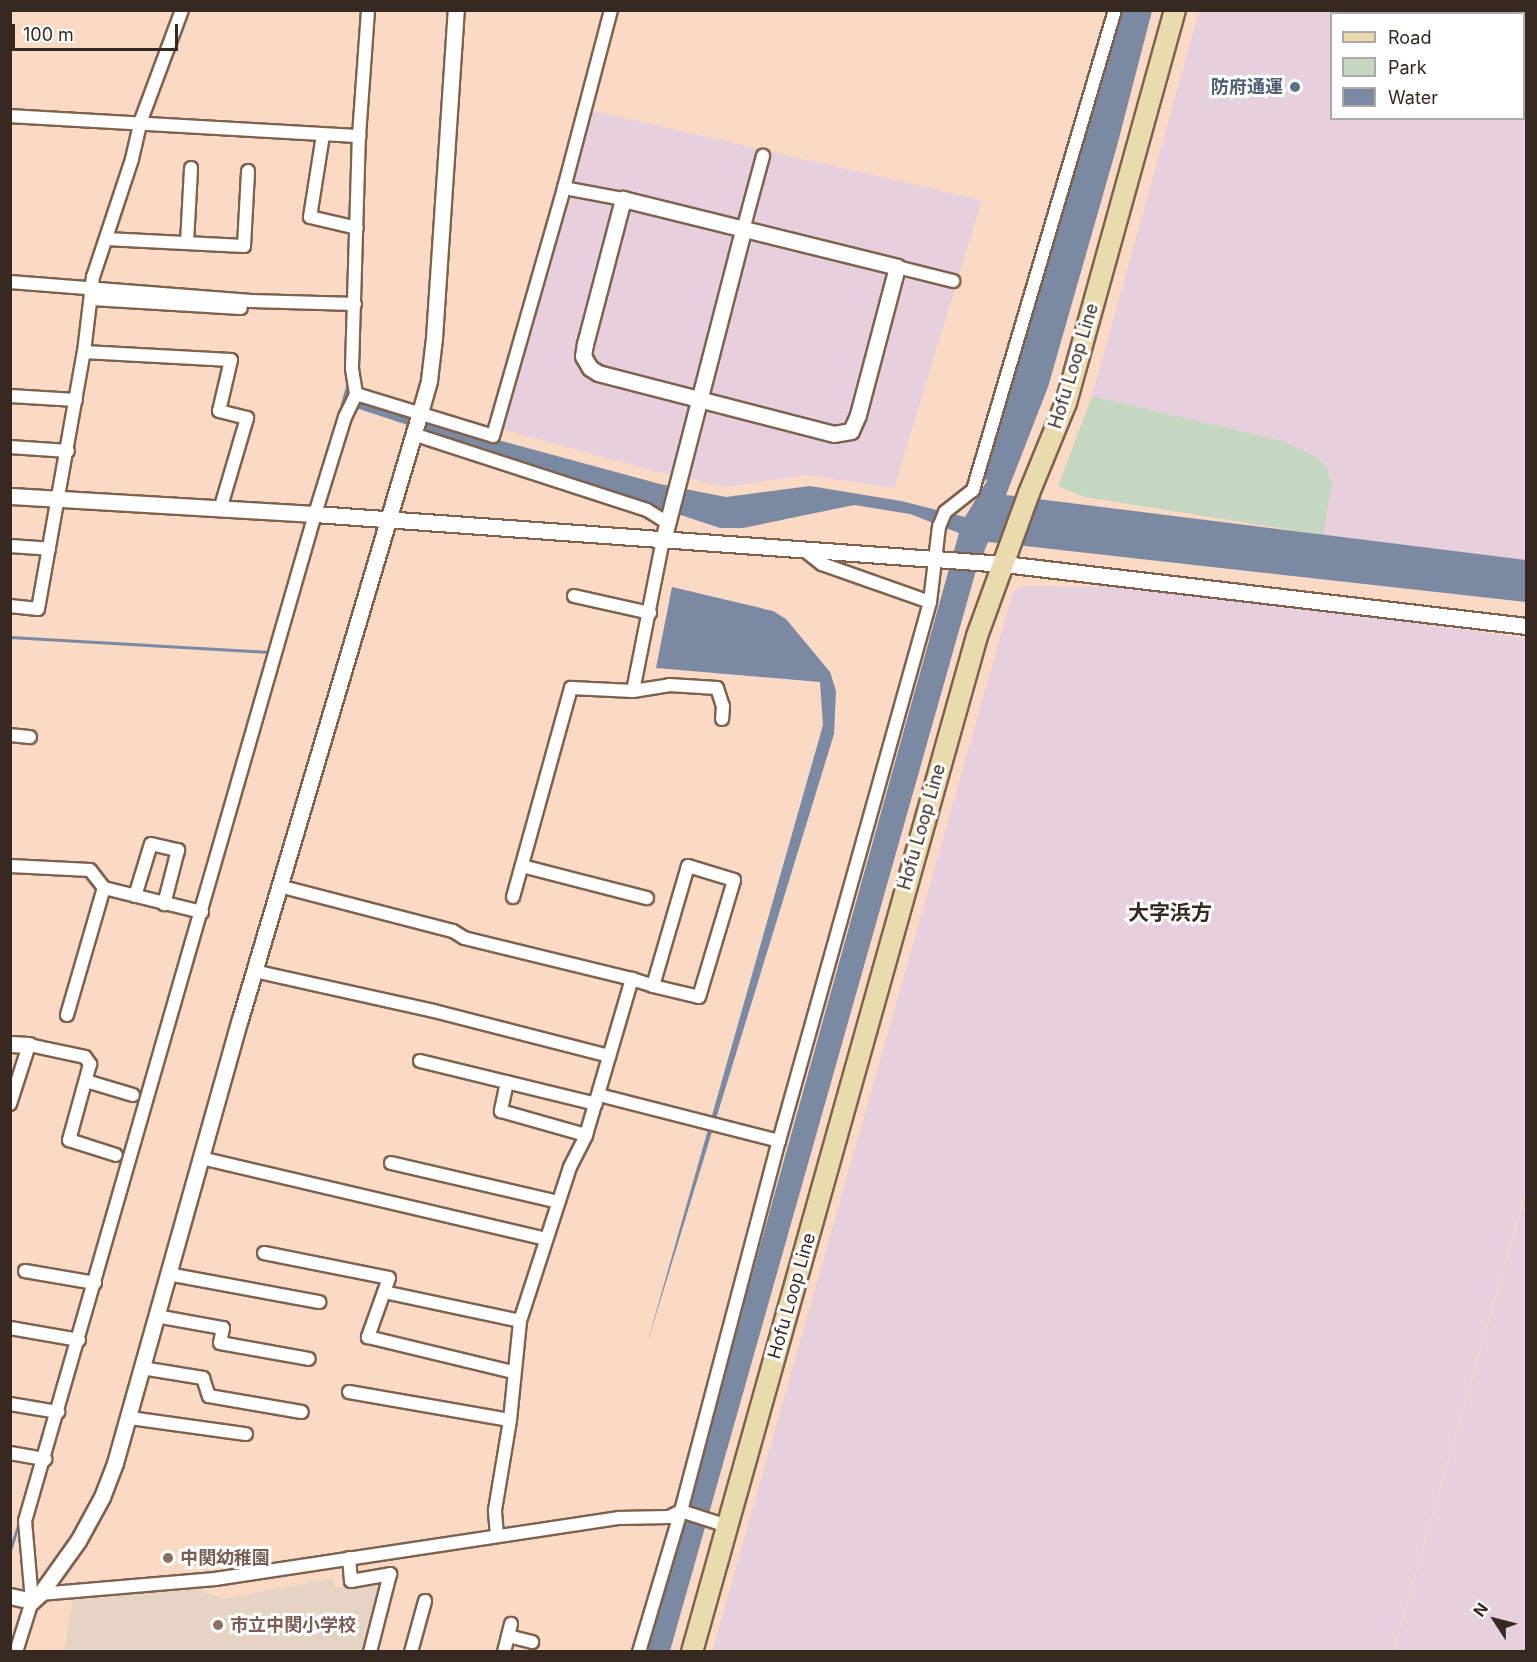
<!DOCTYPE html>
<meta charset="utf-8">
<style>
body{margin:0}
#map{position:relative;width:1537px;height:1662px;overflow:hidden;background:#fadac4;font-family:Inter,"Noto Sans JP",sans-serif}
div>[style]{position:absolute}
.industrial>*{inset:0;background:#e6d0dd}
.education>*{inset:0;background:#e5d4c3}
.green>*{inset:0;background:#c5d7c1}
.water>*{inset:0;background:#7c89a2}
.stream>*{height:3px;margin:-1.5px;padding:0 1.5px;transform-origin:1.5px;border-radius:1.5px;background:#7c89a2}
.roads{filter:drop-shadow(2px 0 #7d624f) drop-shadow(-2px 0 #7d624f) drop-shadow(0 2px #7d624f) drop-shadow(0 -2px #7d624f)}
.minor>*{height:12px;margin:-6px;padding:0 6px;transform-origin:6px;border-radius:6px;background:#fff}
.tertiary>*{height:15px;margin:-7.5px;padding:0 7.5px;transform-origin:7.5px;border-radius:7.5px;background:#fff}
.primary>*{height:20px;margin:-10px;padding:0 10px;transform-origin:10px;border-radius:10px;background:#eadbae}
.dots>*{width:16px;height:16px;translate:-50% -50%;box-sizing:border-box;border:3px solid #fff;border-radius:50%}
span{translate:-50% -50%;white-space:nowrap;text-align:center;line-height:1.15;-webkit-text-stroke:6px #fff;paint-order:stroke}
.service-label{font-size:18px;color:#4e5e75;font-weight:700}
.right{translate:-100% -50%;text-align:right}
.street-label{font-size:18px;color:#352921}
.education-label{font-size:18px;color:#785e54;font-weight:700}
.left{translate:0 -50%;text-align:left}
.quarter-label{font-size:21px;color:#352921;font-weight:700}
.frame{position:absolute;inset:0;border:12px solid #352921;pointer-events:none}
.legend{position:absolute;left:1330px;top:12px;width:195px;height:108px;box-sizing:border-box;background:#fff;border:2px solid #aea9a6;margin:0;padding:8px 10px;list-style:none;font-size:18px;color:#352921}
.legend li{display:flex;align-items:center;gap:12px;height:30px}
.legend b{width:30px;border:2px solid #aea9a6}
.north{position:absolute;left:1465px;top:1590px;width:60px;height:60px;-webkit-text-stroke:4px #fff;paint-order:stroke;rotate:306deg;font-size:16px;font-weight:700;line-height:24px;text-align:center;color:#352921}
.north::after{content:'';display:block;margin:auto;width:21px;height:27px;background:#352921;clip-path:polygon(50% 0,100% 100%,50% 72%,0 100%)}
.scale{position:absolute;left:12px;top:24px;width:166px;height:27px;box-sizing:border-box;border:3px solid #352921;border-top:0;padding-left:8px;font-size:18px;line-height:21px;white-space:nowrap;color:#352921;-webkit-text-stroke:4px #fff;paint-order:stroke}
</style>
<div id="map">
<div class="industrial">
<i style="clip-path:polygon(evenodd,1199px 11px,1526px 11px,1526px 560px,1323px 535px,1332px 484px,1331px 476px,1316px 457px,1283px 441px,1092px 396px,1199px 11px,1332px 14px,1524px 14px,1524px 118px,1332px 118px,1332px 14px)"></i>
<i style="clip-path:polygon(585px 109px,982px 200px,894px 488px,807px 475px,725px 487px,654px 471px,501px 429px)"></i>
<i style="clip-path:polygon(1023px 586px,1150px 587px,1526px 638px,1526px 1189px,1393px 1651px,712px 1652px,1013px 592px)"></i>
<i style="clip-path:polygon(1526px 1193px,1526px 1651px,1394px 1651px)"></i>
</div>
<div class="education">
<i style="clip-path:polygon(333px 1578px,335px 1588px,380px 1580px,361px 1651px,64px 1652px,73px 1599px,196px 1589px,223px 1599px)"></i>
</div>
<div class="green">
<i style="clip-path:polygon(1092px 396px,1283px 441px,1316px 457px,1326px 466px,1332px 484px,1323px 535px,1084px 497px,1058px 486px)"></i>
</div>
<div class="water">
<i style="clip-path:polygon(1117px 11px,1152px 11px,1117px 146px,1048px 387px,1006px 495px,1526px 560px,1526px 602px,988px 542px,975px 574px,670px 1651px,647px 1651px,959px 533px,910px 514px,854px 505px,743px 528px,720px 528px,356px 408px,358px 397px,498px 440px,660px 484px,726px 497px,810px 486px,901px 501px,965px 517px,987px 481px,982px 474px)"></i>
<i style="clip-path:polygon(672px 587px,773px 611px,786px 619px,830px 672px,836px 691px,834px 734px,647px 1344px,823px 725px,820px 682px,656px 668px)"></i>
</div>
<div class="stream">
<i style="left:353px;top:132px;width:122px;rotate:-86.2deg"></i>
<i style="left:332px;top:439px;width:55px;rotate:-74.2deg"></i>
<i style="left:347px;top:386px;width:10px;rotate:-90deg"></i>
<i style="left:10px;top:637px;width:259px;rotate:3.3deg"></i>
<i style="left:231px;top:784px;width:200px;rotate:-74deg"></i>
<i style="left:10px;top:1550px;width:32px;rotate:-72deg"></i>
</div>
<div class="roads">
<div class="minor">
<i style="left:10px;top:116px;width:350px;rotate:3.3deg"></i>
<i style="left:323px;top:135px;width:83px;rotate:99deg"></i>
<i style="left:310px;top:217px;width:48px;rotate:13.2deg"></i>
<i style="left:564px;top:188px;width:60px;rotate:10.6deg"></i>
<i style="left:743px;top:230px;width:77px;rotate:-74.9deg"></i>
<i style="left:106px;top:239px;width:138px;rotate:2.9deg"></i>
<i style="left:244px;top:246px;width:75px;rotate:-86.9deg"></i>
<i style="left:187px;top:243px;width:75px;rotate:-86.9deg"></i>
<i style="left:897px;top:267px;width:58px;rotate:14deg"></i>
<i style="left:10px;top:282px;width:242px;rotate:4.5deg"></i>
<i style="left:251px;top:301px;width:104px;rotate:1.7deg"></i>
<i style="left:92px;top:299px;width:149px;rotate:3.5deg"></i>
<i style="left:84px;top:352px;width:147px;rotate:3.1deg"></i>
<i style="left:231px;top:360px;width:52px;rotate:103.2deg"></i>
<i style="left:219px;top:411px;width:29px;rotate:14deg"></i>
<i style="left:247px;top:418px;width:96px;rotate:106.4deg"></i>
<i style="left:356px;top:394px;width:143px;rotate:17deg"></i>
<i style="left:493px;top:436px;width:258px;rotate:-74deg"></i>
<i style="left:564px;top:188px;width:184px;rotate:-75.2deg"></i>
<i style="left:10px;top:396px;width:66px;rotate:3.5deg"></i>
<i style="left:413px;top:434px;width:246px;rotate:18deg"></i>
<i style="left:647px;top:510px;width:25px;rotate:32deg"></i>
<i style="left:10px;top:447px;width:58px;rotate:3.9deg"></i>
<i style="left:10px;top:546px;width:39px;rotate:4deg"></i>
<i style="left:804px;top:550px;width:23px;rotate:38deg"></i>
<i style="left:822px;top:564px;width:114px;rotate:19.4deg"></i>
<i style="left:574px;top:596px;width:78px;rotate:12.6deg"></i>
<i style="left:10px;top:606px;width:28px;rotate:6deg"></i>
<i style="left:38px;top:609px;width:261px;rotate:-79.9deg"></i>
<i style="left:84px;top:352px;width:76px;rotate:-83.2deg"></i>
<i style="left:93px;top:277px;width:124px;rotate:-71.7deg"></i>
<i style="left:132px;top:159px;width:37px;rotate:-77deg"></i>
<i style="left:140px;top:123px;width:121px;rotate:-69.6deg"></i>
<i style="left:633px;top:691px;width:154px;rotate:-78.8deg"></i>
<i style="left:10px;top:735px;width:20px;rotate:6deg"></i>
<i style="left:10px;top:866px;width:80px;rotate:2.9deg"></i>
<i style="left:90px;top:870px;width:23px;rotate:52deg"></i>
<i style="left:104px;top:888px;width:101px;rotate:13.8deg"></i>
<i style="left:522px;top:866px;width:129px;rotate:14.4deg"></i>
<i style="left:279px;top:886px;width:180px;rotate:14.5deg"></i>
<i style="left:453px;top:931px;width:13px;rotate:32deg"></i>
<i style="left:464px;top:938px;width:173px;rotate:13.7deg"></i>
<i style="left:632px;top:979px;width:22px;rotate:18deg"></i>
<i style="left:653px;top:986px;width:47px;rotate:13.4deg"></i>
<i style="left:699px;top:997px;width:122px;rotate:-73.3deg"></i>
<i style="left:734px;top:880px;width:48px;rotate:-163.1deg"></i>
<i style="left:688px;top:866px;width:125px;rotate:106.3deg"></i>
<i style="left:135px;top:896px;width:54px;rotate:-72.9deg"></i>
<i style="left:151px;top:844px;width:28px;rotate:13deg"></i>
<i style="left:178px;top:850px;width:56px;rotate:104.5deg"></i>
<i style="left:513px;top:897px;width:217px;rotate:-74.5deg"></i>
<i style="left:571px;top:688px;width:62px;rotate:2.8deg"></i>
<i style="left:633px;top:691px;width:36px;rotate:-9deg"></i>
<i style="left:669px;top:685px;width:48px;rotate:3.6deg"></i>
<i style="left:717px;top:688px;width:19px;rotate:72deg"></i>
<i style="left:723px;top:706px;width:13px;rotate:94deg"></i>
<i style="left:254px;top:971px;width:184px;rotate:12.5deg"></i>
<i style="left:434px;top:1011px;width:181px;rotate:14.4deg"></i>
<i style="left:67px;top:1015px;width:132px;rotate:-73.8deg"></i>
<i style="left:420px;top:1061px;width:181px;rotate:13.7deg"></i>
<i style="left:86px;top:1081px;width:49px;rotate:16.6deg"></i>
<i style="left:507px;top:1082px;width:30px;rotate:102deg"></i>
<i style="left:501px;top:1111px;width:88px;rotate:15.8deg"></i>
<i style="left:599px;top:1095px;width:186px;rotate:14.3deg"></i>
<i style="left:10px;top:1104px;width:62px;rotate:-72.1deg"></i>
<i style="left:29px;top:1045px;width:57px;rotate:12.1deg"></i>
<i style="left:85px;top:1057px;width:9px;rotate:54deg"></i>
<i style="left:90px;top:1064px;width:79px;rotate:105.4deg"></i>
<i style="left:69px;top:1140px;width:49px;rotate:17.7deg"></i>
<i style="left:201px;top:1158px;width:353px;rotate:13.2deg"></i>
<i style="left:391px;top:1163px;width:171px;rotate:13.1deg"></i>
<i style="left:264px;top:1253px;width:127px;rotate:11.3deg"></i>
<i style="left:389px;top:1278px;width:63px;rotate:109.6deg"></i>
<i style="left:368px;top:1337px;width:149px;rotate:13.6deg"></i>
<i style="left:25px;top:1271px;width:71px;rotate:9.7deg"></i>
<i style="left:168px;top:1274px;width:154px;rotate:10.5deg"></i>
<i style="left:384px;top:1292px;width:139px;rotate:12deg"></i>
<i style="left:156px;top:1316px;width:68px;rotate:10.2deg"></i>
<i style="left:223px;top:1328px;width:15px;rotate:101deg"></i>
<i style="left:220px;top:1343px;width:90px;rotate:10.2deg"></i>
<i style="left:10px;top:1328px;width:70px;rotate:9.9deg"></i>
<i style="left:142px;top:1368px;width:62px;rotate:9.3deg"></i>
<i style="left:203px;top:1378px;width:19px;rotate:72deg"></i>
<i style="left:209px;top:1396px;width:94px;rotate:9.8deg"></i>
<i style="left:349px;top:1392px;width:163px;rotate:9.9deg"></i>
<i style="left:10px;top:1404px;width:49px;rotate:9.5deg"></i>
<i style="left:130px;top:1418px;width:117px;rotate:7.9deg"></i>
<i style="left:10px;top:1453px;width:36px;rotate:10deg"></i>
<i style="left:497px;top:1535px;width:25px;rotate:-95deg"></i>
<i style="left:495px;top:1510px;width:91px;rotate:-80.5deg"></i>
<i style="left:510px;top:1420px;width:100px;rotate:-84.2deg"></i>
<i style="left:520px;top:1321px;width:162px;rotate:-72deg"></i>
<i style="left:570px;top:1167px;width:36px;rotate:-63deg"></i>
<i style="left:586px;top:1135px;width:163px;rotate:-73.6deg"></i>
<i style="left:349px;top:1558px;width:23px;rotate:85deg"></i>
<i style="left:351px;top:1581px;width:40px;rotate:-10deg"></i>
<i style="left:390px;top:1574px;width:81px;rotate:104.4deg"></i>
<i style="left:40px;top:1594px;width:176px;rotate:-4.9deg"></i>
<i style="left:215px;top:1579px;width:409px;rotate:-8.6deg"></i>
<i style="left:619px;top:1518px;width:50px;rotate:-1.1deg"></i>
<i style="left:669px;top:1517px;width:13px;rotate:-27deg"></i>
<i style="left:681px;top:1511px;width:39px;rotate:18deg"></i>
<i style="left:718px;top:1523px;width:11px;rotate:-5deg"></i>
<i style="left:508px;top:1636px;width:25px;rotate:14deg"></i>
<i style="left:16px;top:1652px;width:53px;rotate:-72.6deg"></i>
<i style="left:32px;top:1601px;width:80px;rotate:-95deg"></i>
<i style="left:25px;top:1521px;width:1048px;rotate:-73.93deg"></i>
<i style="left:315px;top:514px;width:102px;rotate:-72.8deg"></i>
<i style="left:345px;top:417px;width:25px;rotate:-64deg"></i>
<i style="left:356px;top:394px;width:26px;rotate:-99deg"></i>
<i style="left:352px;top:368px;width:232px;rotate:-88.3deg"></i>
<i style="left:359px;top:136px;width:126px;rotate:-85.9deg"></i>
<i style="left:411px;top:1652px;width:53px;rotate:-74.6deg"></i>
<i style="left:504px;top:1652px;width:29px;rotate:-76deg"></i>
<i style="left:639px;top:1652px;width:147px;rotate:-73.4deg"></i>
<i style="left:681px;top:1511px;width:383px;rotate:-75.2deg"></i>
<i style="left:779px;top:1141px;width:560px;rotate:-74.35deg"></i>
<i style="left:930px;top:602px;width:76px;rotate:-83.2deg"></i>
<i style="left:939px;top:527px;width:16px;rotate:-68deg"></i>
<i style="left:945px;top:512px;width:36px;rotate:-38deg"></i>
<i style="left:973px;top:490px;width:501px;rotate:-73.52deg"></i>
</div>
<div class="tertiary">
<i style="left:623px;top:199px;width:282px;rotate:13.9deg"></i>
<i style="left:897px;top:267px;width:153px;rotate:104.8deg"></i>
<i style="left:858px;top:415px;width:17px;rotate:114deg"></i>
<i style="left:851px;top:431px;width:17px;rotate:170deg"></i>
<i style="left:834px;top:434px;width:244px;rotate:-165.5deg"></i>
<i style="left:598px;top:373px;width:9px;rotate:-148deg"></i>
<i style="left:590px;top:368px;width:14px;rotate:-120deg"></i>
<i style="left:583px;top:356px;width:12px;rotate:-81deg"></i>
<i style="left:585px;top:344px;width:150px;rotate:-75.3deg"></i>
<i style="left:10px;top:496px;width:306px;rotate:3.4deg"></i>
<i style="left:315px;top:514px;width:691px;rotate:4.15deg"></i>
<i style="left:1004px;top:564px;width:526px;rotate:6.77deg"></i>
<i style="left:663px;top:540px;width:320px;rotate:-75.5deg"></i>
<i style="left:10px;top:1044px;width:19px;rotate:3deg"></i>
<i style="left:10px;top:1596px;width:23px;rotate:13deg"></i>
<i style="left:32px;top:1601px;width:11px;rotate:-41deg"></i>
<i style="left:40px;top:1594px;width:65px;rotate:-54.4deg"></i>
<i style="left:78px;top:1541px;width:50px;rotate:-61.4deg"></i>
<i style="left:102px;top:1497px;width:36px;rotate:-69deg"></i>
<i style="left:115px;top:1463px;width:461px;rotate:-74.3deg"></i>
<i style="left:240px;top:1019px;width:629px;rotate:-73.47deg"></i>
<i style="left:419px;top:416px;width:37px;rotate:-74deg"></i>
<i style="left:429px;top:380px;width:42px;rotate:-83.2deg"></i>
<i style="left:434px;top:338px;width:329px;rotate:-86.2deg"></i>
</div>
<div class="primary">
<i style="left:692px;top:1652px;width:1055px;rotate:-74.33deg"></i>
<i style="left:977px;top:636px;width:152px;rotate:-70deg"></i>
<i style="left:1029px;top:493px;width:97px;rotate:-67.7deg"></i>
<i style="left:1066px;top:403px;width:408px;rotate:-74.5deg"></i>
</div>
</div>
<div class="dots">
<i style="left:1295px;top:87px;background:#5c6f8a"></i>
<i style="left:168px;top:1558px;background:#8d6e63"></i>
<i style="left:218px;top:1625px;background:#8d6e63"></i>
</div>
<div class="service-label">
<span class="right" style="left:1283px;top:87px">防府通運</span>
</div>
<div class="street-label">
<span style="left:1074px;top:366px;rotate:-73deg">Hofu Loop Line</span>
<span style="left:922px;top:827px;rotate:-74deg">Hofu Loop Line</span>
<span style="left:792px;top:1296px;rotate:-74deg">Hofu Loop Line</span>
</div>
<div class="education-label">
<span class="left" style="left:180px;top:1558px">中関幼稚園</span>
<span class="left" style="left:230px;top:1625px">市立中関小学校</span>
</div>
<div class="quarter-label">
<span style="left:1170px;top:913px">大字浜方</span>
</div>
<div class="frame"></div>
<ul class="legend">
<li><b style="height:8px;background:#eadbae"></b>Road</li>
<li><b style="height:16px;background:#c5d7c1"></b>Park</li>
<li><b style="height:16px;background:#7c89a2"></b>Water</li>
</ul>
<div class="north">N</div>
<div class="scale">100 m</div>
</div>
